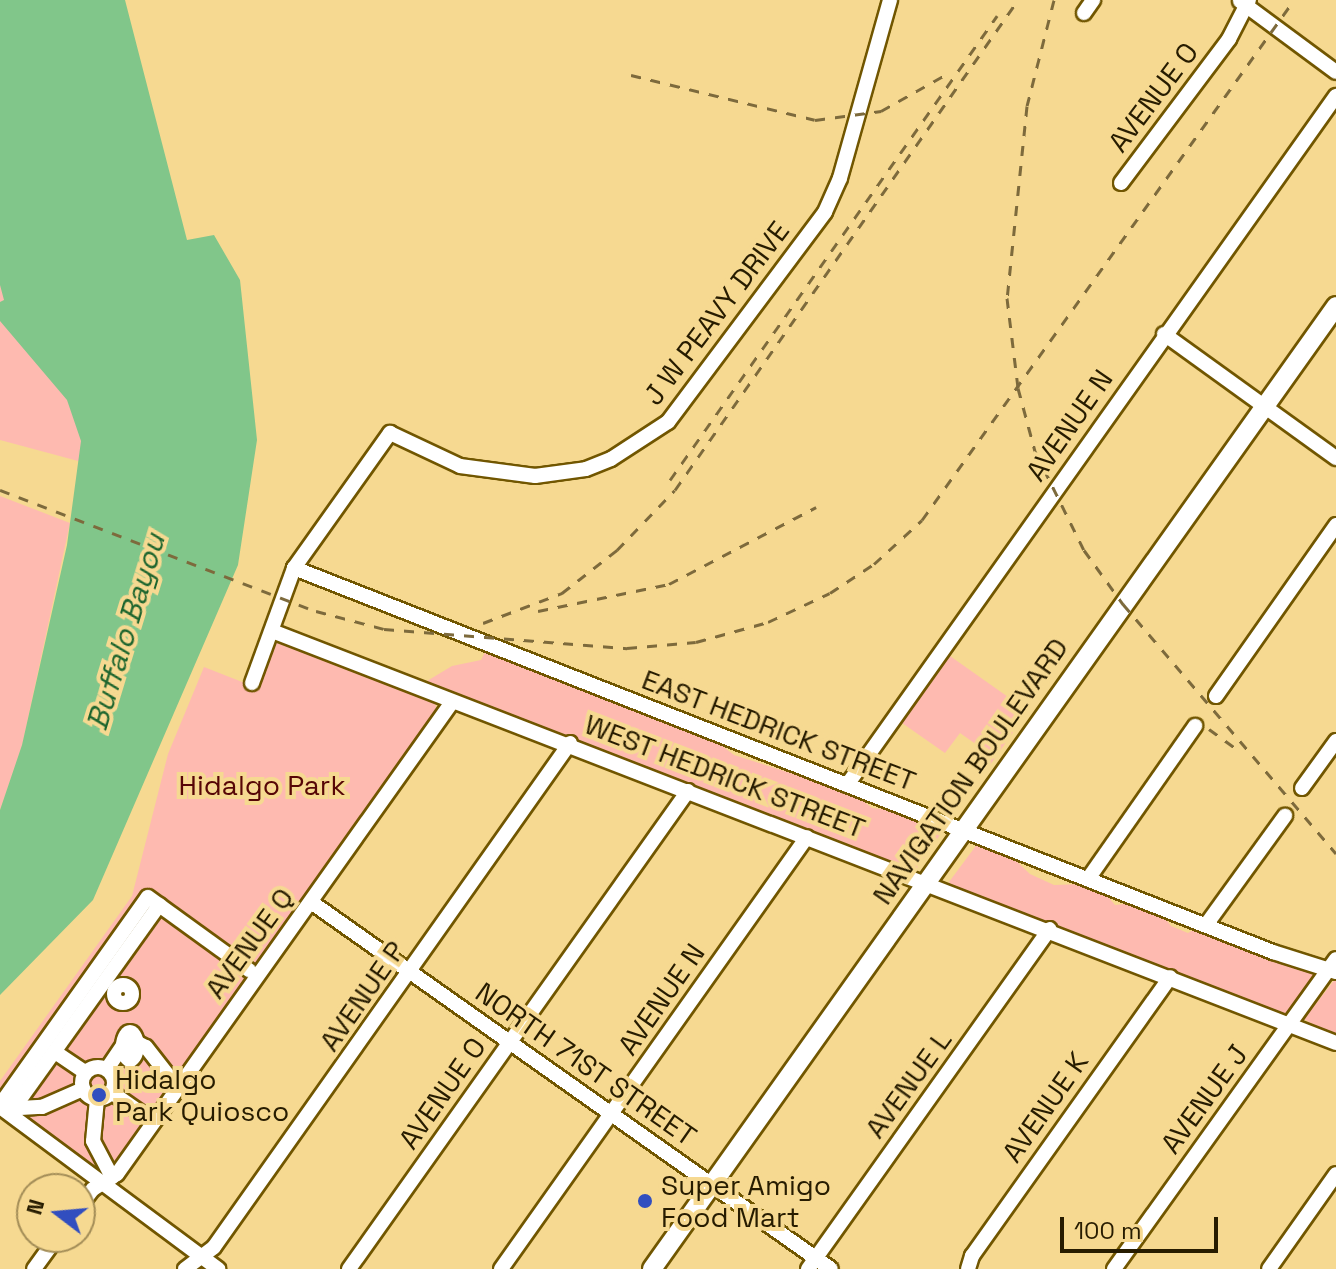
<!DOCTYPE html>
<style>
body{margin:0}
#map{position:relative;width:1336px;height:1269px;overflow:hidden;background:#f6d991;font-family:"Space Grotesk",sans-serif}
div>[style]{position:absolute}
.green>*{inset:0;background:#febab0}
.water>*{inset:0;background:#81c68a}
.roads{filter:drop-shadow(2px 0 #715600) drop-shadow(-2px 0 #715600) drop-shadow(0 2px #715600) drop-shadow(0 -2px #715600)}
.minor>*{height:14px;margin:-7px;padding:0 7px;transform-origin:7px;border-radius:7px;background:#fff}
.minor>.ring{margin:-7px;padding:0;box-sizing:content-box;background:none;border:14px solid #fff;border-radius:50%}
.major>*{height:18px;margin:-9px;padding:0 9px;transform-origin:9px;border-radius:9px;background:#fff}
.rail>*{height:3px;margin-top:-1.5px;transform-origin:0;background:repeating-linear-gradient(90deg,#7d6a3c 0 10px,transparent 0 20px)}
.dots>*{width:22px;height:22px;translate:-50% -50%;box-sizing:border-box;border:4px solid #f6d991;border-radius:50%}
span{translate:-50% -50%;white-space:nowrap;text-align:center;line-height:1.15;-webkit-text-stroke:8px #f6d991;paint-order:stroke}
.street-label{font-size:28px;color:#271c00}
.park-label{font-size:28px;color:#560606}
.poi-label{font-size:28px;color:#271c00}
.left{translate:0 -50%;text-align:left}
.water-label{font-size:30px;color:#1d652e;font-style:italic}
.north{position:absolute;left:16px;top:1173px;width:80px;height:80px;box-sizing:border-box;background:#f6d991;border:2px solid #a38d57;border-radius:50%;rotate:286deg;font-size:22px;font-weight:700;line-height:32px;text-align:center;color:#271c00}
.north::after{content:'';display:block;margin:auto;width:28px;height:36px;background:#314ebf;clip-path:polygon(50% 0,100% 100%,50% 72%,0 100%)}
.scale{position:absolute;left:1060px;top:1217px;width:158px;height:36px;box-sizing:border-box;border:4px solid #271c00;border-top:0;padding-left:10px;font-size:24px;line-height:28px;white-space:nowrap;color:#271c00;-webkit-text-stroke:6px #f6d991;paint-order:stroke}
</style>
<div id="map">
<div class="green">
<i style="clip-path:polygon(0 217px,93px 465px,0 440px)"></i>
<i style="clip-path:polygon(0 496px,70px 523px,22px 746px,0 810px)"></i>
<i style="clip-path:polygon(275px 638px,433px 699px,437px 709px,103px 1178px,0 1101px,0 1081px,132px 896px,168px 754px,204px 667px,255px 687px)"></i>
<i style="clip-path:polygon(487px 648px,717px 742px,734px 755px,853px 793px,872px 808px,900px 811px,942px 832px,915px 871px,909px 871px,422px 684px,452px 666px,481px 660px)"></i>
<i style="clip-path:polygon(950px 656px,1028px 711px,990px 765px,982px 759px,987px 752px,960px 733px,945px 753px,902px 723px)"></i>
<i style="clip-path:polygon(978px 843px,1012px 857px,1030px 874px,1054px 885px,1083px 884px,1103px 891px,1115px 905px,1134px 903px,1161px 913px,1171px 926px,1188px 933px,1198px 927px,1313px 971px,1314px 978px,1293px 1009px,1281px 1017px,951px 887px,949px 882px)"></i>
<i style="clip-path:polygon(1336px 978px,1336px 1038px,1304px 1019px)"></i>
</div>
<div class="water">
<i style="clip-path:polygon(0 0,125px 0,187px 240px,214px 235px,240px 280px,257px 440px,238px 565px,93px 900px,0 995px,0 810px,22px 745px,67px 545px,81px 441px,67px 400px,0 321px,0 302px,4px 300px,0 285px)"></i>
</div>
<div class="roads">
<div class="minor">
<i style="left:1240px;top:1px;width:119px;rotate:36.5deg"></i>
<i style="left:1084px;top:13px;width:16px;rotate:-55deg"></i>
<i style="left:1121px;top:183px;width:180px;rotate:-53.1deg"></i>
<i style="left:1229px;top:39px;width:44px;rotate:-62.9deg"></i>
<i style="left:1164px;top:334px;width:212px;rotate:35.8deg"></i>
<i style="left:294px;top:568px;width:1052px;rotate:21.42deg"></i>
<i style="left:1273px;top:952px;width:66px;rotate:17.6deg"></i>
<i style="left:272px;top:631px;width:1141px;rotate:21.17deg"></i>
<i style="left:252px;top:683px;width:122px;rotate:-69.9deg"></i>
<i style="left:294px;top:568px;width:166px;rotate:-54.6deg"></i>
<i style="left:390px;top:433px;width:77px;rotate:25.2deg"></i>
<i style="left:460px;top:466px;width:76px;rotate:7.6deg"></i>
<i style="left:535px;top:476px;width:51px;rotate:-7.8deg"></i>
<i style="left:586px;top:469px;width:27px;rotate:-22deg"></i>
<i style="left:611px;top:459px;width:68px;rotate:-33deg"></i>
<i style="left:668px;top:422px;width:262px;rotate:-53.2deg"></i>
<i style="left:825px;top:212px;width:37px;rotate:-66deg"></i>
<i style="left:840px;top:178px;width:185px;rotate:-74.3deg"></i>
<i style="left:1216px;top:696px;width:209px;rotate:-54.9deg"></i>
<i style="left:847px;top:785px;width:845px;rotate:-54.64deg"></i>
<i style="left:1302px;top:788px;width:58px;rotate:-54.1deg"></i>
<i style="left:1088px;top:879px;width:187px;rotate:-55deg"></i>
<i style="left:311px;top:902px;width:636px;rotate:35.21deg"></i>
<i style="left:1206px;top:925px;width:135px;rotate:-54.1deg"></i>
<i class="ring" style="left:114px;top:985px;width:4px;height:4px"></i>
<i class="ring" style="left:123px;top:1032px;width:-2px;height:-2px"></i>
<i style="left:134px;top:1041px;width:13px;rotate:27deg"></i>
<i style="left:146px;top:1047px;width:52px;rotate:52deg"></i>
<i style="left:55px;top:1052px;width:36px;rotate:34deg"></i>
<i class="ring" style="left:82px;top:1067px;width:18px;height:18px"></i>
<i style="left:107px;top:1069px;width:32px;rotate:-56deg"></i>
<i style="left:111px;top:1092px;width:52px;rotate:34.9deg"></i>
<i style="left:97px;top:1099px;width:42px;rotate:95.4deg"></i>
<i style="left:93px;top:1141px;width:41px;rotate:62.2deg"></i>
<i style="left:12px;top:1103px;width:9px;rotate:32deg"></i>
<i style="left:20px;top:1108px;width:22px;rotate:-3deg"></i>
<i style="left:42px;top:1107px;width:45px;rotate:-23.7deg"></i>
<i style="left:0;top:1105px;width:255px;rotate:-54.6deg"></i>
<i style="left:148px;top:897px;width:125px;rotate:35.9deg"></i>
<i style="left:16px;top:1105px;width:246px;rotate:-54.4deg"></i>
<i style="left:0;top:1107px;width:272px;rotate:36.6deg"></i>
<i style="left:80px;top:1206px;width:21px;rotate:-53deg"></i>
<i style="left:93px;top:1189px;width:28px;rotate:-32deg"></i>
<i style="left:117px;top:1174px;width:579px;rotate:-54.63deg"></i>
<i style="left:34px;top:1269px;width:39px;rotate:-54deg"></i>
<i style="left:185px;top:1269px;width:36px;rotate:-37deg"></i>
<i style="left:214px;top:1247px;width:617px;rotate:-54.76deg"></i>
<i style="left:349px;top:1269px;width:586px;rotate:-54.66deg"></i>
<i style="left:501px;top:1269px;width:529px;rotate:-54.69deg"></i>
<i style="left:808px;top:1269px;width:417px;rotate:-54.6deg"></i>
<i style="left:968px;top:1269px;width:14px;rotate:-73deg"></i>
<i style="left:972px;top:1256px;width:342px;rotate:-54.6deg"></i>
<i style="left:1114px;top:1269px;width:381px;rotate:-54.4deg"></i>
<i style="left:1269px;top:1269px;width:116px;rotate:-54.8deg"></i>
</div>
<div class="major">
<i style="left:652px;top:1269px;width:1181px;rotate:-54.61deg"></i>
</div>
</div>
<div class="rail">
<i style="left:1054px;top:0;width:109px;rotate:104.3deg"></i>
<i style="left:1027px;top:106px;width:193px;rotate:95.9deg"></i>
<i style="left:1007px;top:298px;width:91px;rotate:83deg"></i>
<i style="left:1018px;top:388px;width:65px;rotate:74.9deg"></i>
<i style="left:1035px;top:451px;width:110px;rotate:63.7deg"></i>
<i style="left:1084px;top:550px;width:67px;rotate:54.2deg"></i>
<i style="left:1123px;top:604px;width:328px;rotate:49.5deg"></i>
<i style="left:631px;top:75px;width:189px;rotate:13.7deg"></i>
<i style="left:815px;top:120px;width:67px;rotate:-7.8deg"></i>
<i style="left:881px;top:111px;width:76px;rotate:-29.3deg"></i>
<i style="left:670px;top:480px;width:568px;rotate:-54.83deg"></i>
<i style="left:0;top:490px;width:338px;rotate:21deg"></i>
<i style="left:316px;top:611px;width:70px;rotate:14.8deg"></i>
<i style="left:384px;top:629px;width:244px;rotate:4.5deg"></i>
<i style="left:627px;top:648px;width:69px;rotate:-5deg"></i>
<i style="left:696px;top:642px;width:75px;rotate:-15.5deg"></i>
<i style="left:768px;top:622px;width:68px;rotate:-25.1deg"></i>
<i style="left:830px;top:593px;width:53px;rotate:-33.4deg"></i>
<i style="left:874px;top:564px;width:65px;rotate:-42.5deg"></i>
<i style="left:922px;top:520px;width:639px;rotate:-54.42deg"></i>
<i style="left:538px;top:611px;width:134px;rotate:-11.6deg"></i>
<i style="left:669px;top:584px;width:166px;rotate:-27.6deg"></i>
<i style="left:483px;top:623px;width:85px;rotate:-20.8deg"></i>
<i style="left:562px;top:593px;width:70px;rotate:-38deg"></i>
<i style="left:617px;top:550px;width:83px;rotate:-46deg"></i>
<i style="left:675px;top:490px;width:598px;rotate:-55.01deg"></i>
<i style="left:1209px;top:729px;width:32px;rotate:36deg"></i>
</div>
<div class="dots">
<i style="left:99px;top:1095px;background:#314ebf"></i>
<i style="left:645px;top:1201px;background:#314ebf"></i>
</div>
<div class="street-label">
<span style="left:1153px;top:97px;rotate:-53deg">AVENUE O</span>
<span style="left:716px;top:313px;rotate:-53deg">J W PEAVY DRIVE</span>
<span style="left:1069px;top:425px;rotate:-55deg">AVENUE N</span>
<span style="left:779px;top:730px;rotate:21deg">EAST HEDRICK STREET</span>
<span style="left:970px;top:771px;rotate:-55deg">NAVIGATION BOULEVARD</span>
<span style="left:725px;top:776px;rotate:21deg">WEST HEDRICK STREET</span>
<span style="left:249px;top:943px;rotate:-54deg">AVENUE Q</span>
<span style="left:362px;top:996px;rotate:-55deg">AVENUE P</span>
<span style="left:661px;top:999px;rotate:-55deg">AVENUE N</span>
<span style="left:586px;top:1064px;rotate:35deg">NORTH 71ST STREET</span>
<span style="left:908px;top:1084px;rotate:-54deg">AVENUE L</span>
<span style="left:442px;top:1093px;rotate:-55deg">AVENUE O</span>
<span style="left:1204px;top:1099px;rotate:-54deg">AVENUE J</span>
<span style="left:1045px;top:1107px;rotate:-55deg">AVENUE K</span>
</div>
<div class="park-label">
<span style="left:262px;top:785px">Hidalgo Park</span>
</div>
<div class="poi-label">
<span class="left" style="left:115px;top:1095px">Hidalgo<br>Park Quiosco</span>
<span class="left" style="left:661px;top:1201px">Super Amigo<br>Food Mart</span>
</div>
<div class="water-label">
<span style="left:126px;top:632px;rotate:-73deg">Buffalo Bayou</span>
</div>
<div class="north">N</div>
<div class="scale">100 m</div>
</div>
